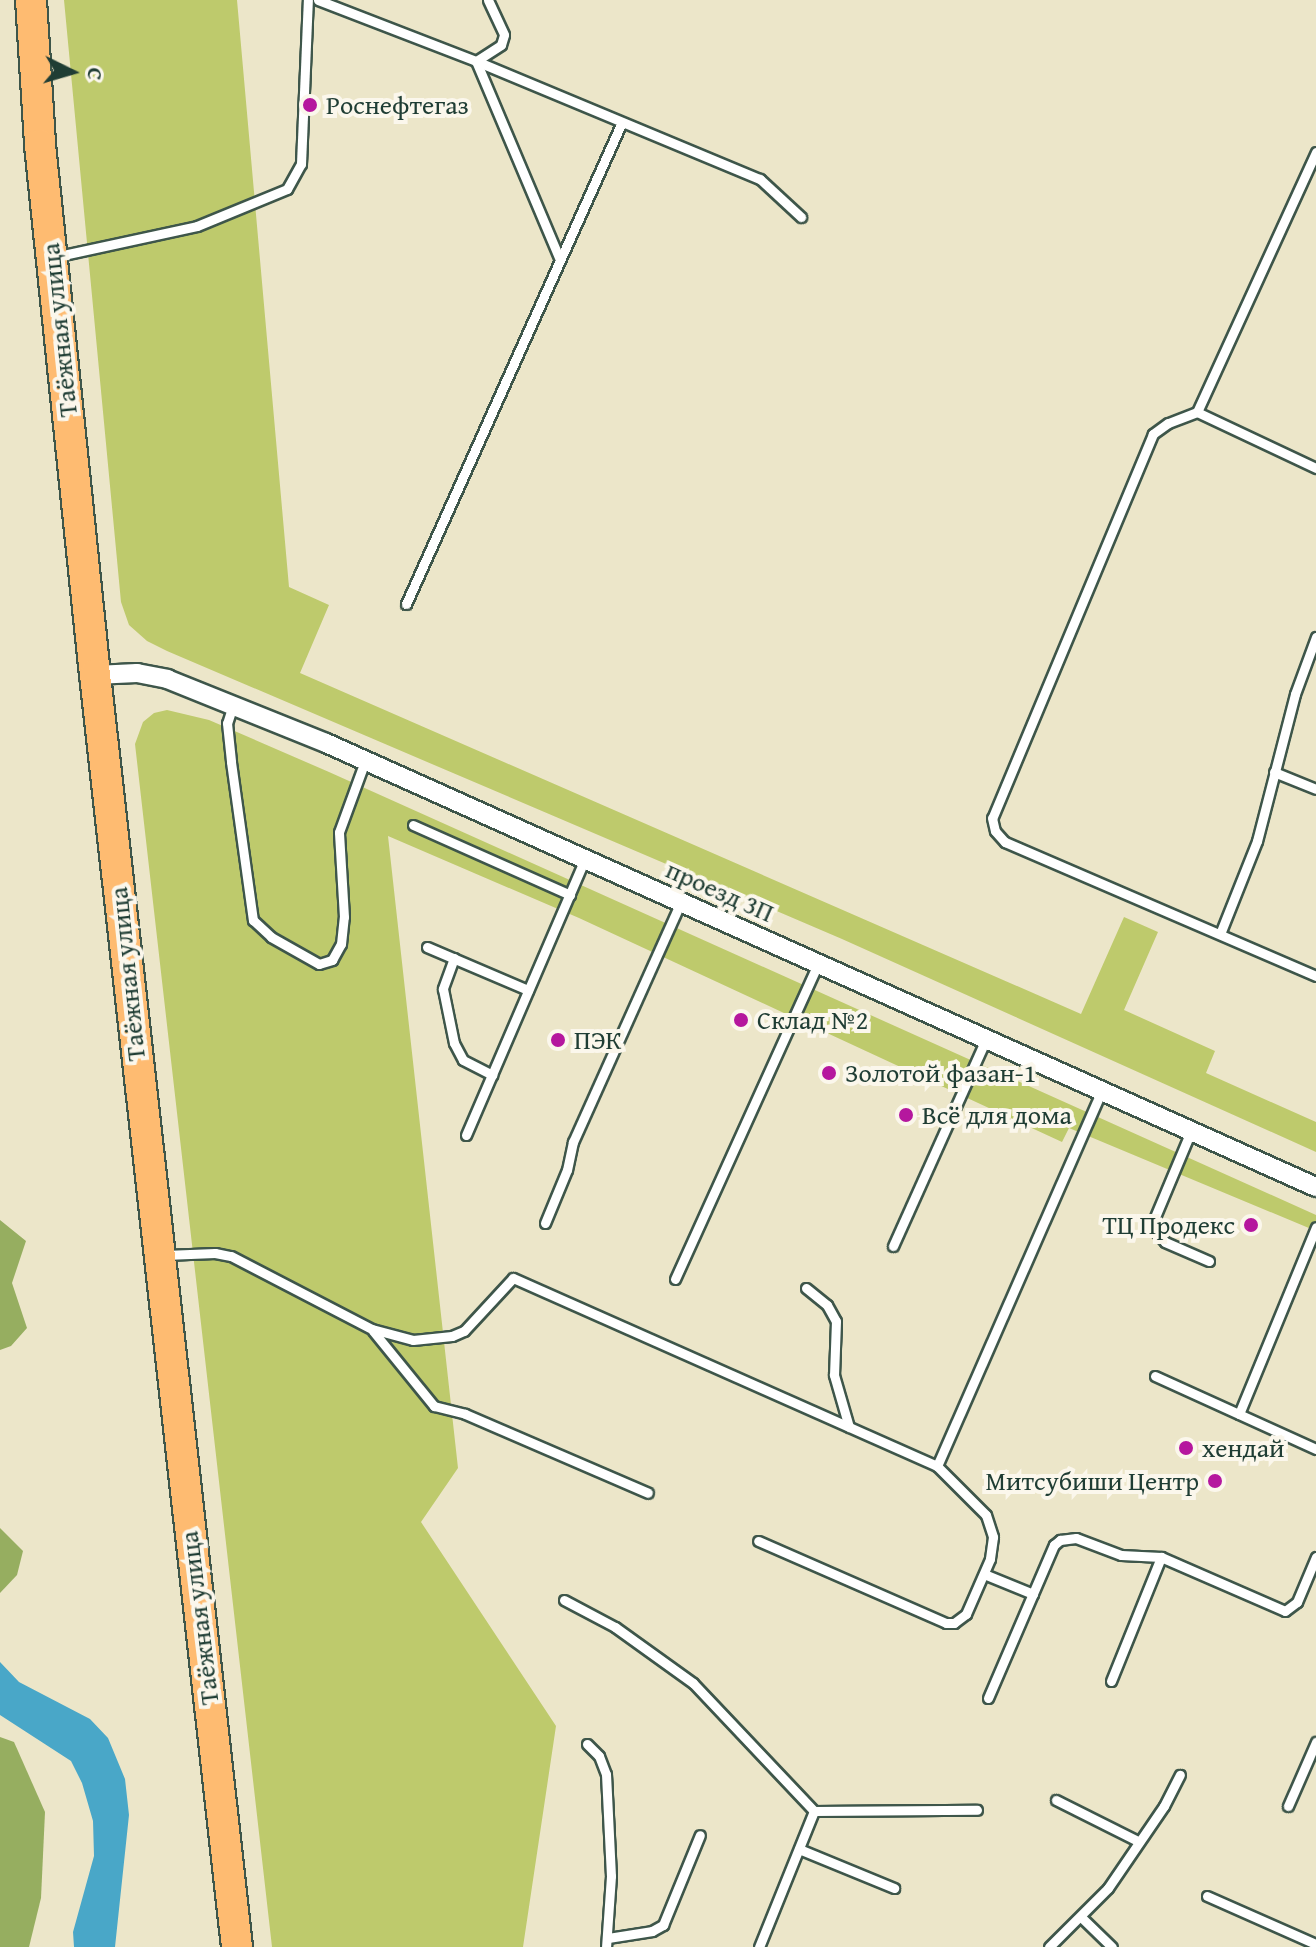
<!DOCTYPE html>
<meta charset="utf-8">
<style>
body{margin:0}
#map{position:relative;width:1316px;height:1947px;overflow:hidden;background:#ece6c9;font-family:"Gentium Book Plus",serif}
div>[style]{position:absolute}
.green>*{inset:0;background:#beca6c}
.forest>*{inset:0;background:#96ae60}
.water>*{inset:0;background:#49a7c8}
.roads{filter:drop-shadow(2px 0 #3e564a) drop-shadow(-2px 0 #3e564a) drop-shadow(0 2px #3e564a) drop-shadow(0 -2px #3e564a)}
.service>*{height:9px;margin:-4.5px;padding:0 4.5px;transform-origin:4.5px;border-radius:4.5px;background:#fff}
.minor>*{height:18px;margin:-9px;padding:0 9px;transform-origin:9px;border-radius:9px;background:#fff}
.trunk>*{height:30px;margin:-15px;padding:0 15px;transform-origin:15px;border-radius:15px;background:#febb71}
.dots>*{width:22px;height:22px;translate:-50% -50%;box-sizing:border-box;border:4px solid #fbf7ec;border-radius:50%}
span{translate:-50% -50%;white-space:nowrap;text-align:center;line-height:1.15;-webkit-text-stroke:8px #fbf7ec;paint-order:stroke}
.poi-label{font-size:26px;color:#1f3d34}
.left{translate:0 -50%;text-align:left}
.right{translate:-100% -50%;text-align:right}
.street-label{font-size:26px;color:#1f3d34}
.north{position:absolute;left:32px;top:32px;width:80px;height:80px;-webkit-text-stroke:6px #fbf7ec;paint-order:stroke;rotate:95deg;font-size:22px;font-weight:700;line-height:32px;text-align:center;color:#1f3d34}
.north::after{content:'';display:block;margin:auto;width:28px;height:36px;background:#1f3d34;clip-path:polygon(50% 0,100% 100%,50% 72%,0 100%)}
</style>
<div id="map">
<div class="green">
<i style="clip-path:polygon(64px 0,237px 0,289px 587px,329px 605px,300px 673px,1081px 1014px,1124px 917px,1158px 932px,1124px 1010px,1215px 1051px,1206px 1073px,1316px 1122px,1316px 1152px,842px 939px,167px 651px,147px 641px,129px 625px,121px 602px)"></i>
<i style="clip-path:polygon(167px 710px,209px 720px,329px 772px,1316px 1215px,1316px 1231px,1069px 1128px,1062px 1142px,579px 918px,388px 836px,458px 1468px,421px 1522px,556px 1726px,523px 1947px,272px 1947px,135px 744px,143px 722px,154px 713px)"></i>
</div>
<div class="forest">
<i style="clip-path:polygon(0 1220px,26px 1241px,12px 1283px,27px 1328px,11px 1346px,0 1350px)"></i>
<i style="clip-path:polygon(0 1528px,23px 1551px,17px 1575px,0 1593px)"></i>
<i style="clip-path:polygon(0 1737px,14px 1742px,45px 1812px,41px 1898px,29px 1947px,0 1947px)"></i>
</div>
<div class="water">
<i style="clip-path:polygon(0 1662px,19px 1682px,90px 1719px,108px 1738px,125px 1779px,129px 1815px,115px 1947px,74px 1947px,73px 1932px,94px 1856px,93px 1821px,82px 1783px,71px 1761px,0 1715px)"></i>
</div>
<div class="roads">
<div class="service">
<i style="left:318px;top:0;width:169px;rotate:21.1deg"></i>
<i style="left:476px;top:61px;width:308px;rotate:22.6deg"></i>
<i style="left:760px;top:179px;width:56px;rotate:42.8deg"></i>
<i style="left:488px;top:0;width:38px;rotate:65deg"></i>
<i style="left:504px;top:35px;width:10px;rotate:107deg"></i>
<i style="left:501px;top:45px;width:30px;rotate:147deg"></i>
<i style="left:476px;top:61px;width:216px;rotate:67.1deg"></i>
<i style="left:1316px;top:152px;width:286px;rotate:114.6deg"></i>
<i style="left:1197px;top:412px;width:132px;rotate:25.2deg"></i>
<i style="left:54px;top:257px;width:146px;rotate:-12.2deg"></i>
<i style="left:197px;top:226px;width:97px;rotate:-22.3deg"></i>
<i style="left:287px;top:189px;width:29px;rotate:-61deg"></i>
<i style="left:301px;top:164px;width:164px;rotate:-87.6deg"></i>
<i style="left:1197px;top:412px;width:31px;rotate:159deg"></i>
<i style="left:1168px;top:423px;width:19px;rotate:144deg"></i>
<i style="left:1153px;top:434px;width:416px;rotate:112.7deg"></i>
<i style="left:992px;top:818px;width:13px;rotate:77deg"></i>
<i style="left:995px;top:831px;width:15px;rotate:48deg"></i>
<i style="left:1005px;top:842px;width:339px;rotate:23.3deg"></i>
<i style="left:406px;top:604px;width:528px;rotate:-65.86deg"></i>
<i style="left:233px;top:705px;width:19px;rotate:108deg"></i>
<i style="left:227px;top:723px;width:39px;rotate:84deg"></i>
<i style="left:231px;top:762px;width:160px;rotate:82.1deg"></i>
<i style="left:253px;top:920px;width:25px;rotate:43deg"></i>
<i style="left:271px;top:937px;width:55px;rotate:29.4deg"></i>
<i style="left:319px;top:964px;width:14px;rotate:-17deg"></i>
<i style="left:332px;top:960px;width:18px;rotate:-61deg"></i>
<i style="left:341px;top:944px;width:27px;rotate:-84deg"></i>
<i style="left:344px;top:917px;width:85px;rotate:-93.4deg"></i>
<i style="left:339px;top:832px;width:76px;rotate:-69.9deg"></i>
<i style="left:1274px;top:772px;width:45px;rotate:22deg"></i>
<i style="left:413px;top:825px;width:172px;rotate:24deg"></i>
<i style="left:1220px;top:934px;width:100px;rotate:-68.3deg"></i>
<i style="left:1257px;top:841px;width:152px;rotate:-75.5deg"></i>
<i style="left:1295px;top:694px;width:61px;rotate:-69.8deg"></i>
<i style="left:427px;top:947px;width:110px;rotate:23.1deg"></i>
<i style="left:454px;top:958px;width:33px;rotate:110deg"></i>
<i style="left:443px;top:989px;width:55px;rotate:78.5deg"></i>
<i style="left:454px;top:1043px;width:19px;rotate:62deg"></i>
<i style="left:463px;top:1060px;width:33px;rotate:27deg"></i>
<i style="left:1191px;top:1131px;width:99px;rotate:112.7deg"></i>
<i style="left:1153px;top:1222px;width:8px;rotate:83deg"></i>
<i style="left:1154px;top:1230px;width:16px;rotate:47deg"></i>
<i style="left:1165px;top:1242px;width:48px;rotate:23.4deg"></i>
<i style="left:466px;top:1135px;width:301px;rotate:-66.7deg"></i>
<i style="left:545px;top:1223px;width:57px;rotate:-67.5deg"></i>
<i style="left:567px;top:1170px;width:29px;rotate:-78deg"></i>
<i style="left:573px;top:1142px;width:263px;rotate:-65.8deg"></i>
<i style="left:893px;top:1246px;width:227px;rotate:-65.8deg"></i>
<i style="left:165px;top:1255px;width:50px;rotate:-2.3deg"></i>
<i style="left:215px;top:1253px;width:16px;rotate:11deg"></i>
<i style="left:231px;top:1256px;width:159px;rotate:27.4deg"></i>
<i style="left:372px;top:1329px;width:42px;rotate:15deg"></i>
<i style="left:413px;top:1340px;width:39px;rotate:-6deg"></i>
<i style="left:452px;top:1336px;width:13px;rotate:-23deg"></i>
<i style="left:464px;top:1331px;width:72px;rotate:-47.2deg"></i>
<i style="left:513px;top:1278px;width:464px;rotate:23.9deg"></i>
<i style="left:937px;top:1466px;width:69px;rotate:45deg"></i>
<i style="left:986px;top:1515px;width:23px;rotate:72deg"></i>
<i style="left:993px;top:1537px;width:22px;rotate:98deg"></i>
<i style="left:990px;top:1559px;width:60px;rotate:113.6deg"></i>
<i style="left:966px;top:1614px;width:15px;rotate:143deg"></i>
<i style="left:954px;top:1623px;width:8px;rotate:180deg"></i>
<i style="left:946px;top:1623px;width:205px;rotate:-156.4deg"></i>
<i style="left:675px;top:1279px;width:346px;rotate:-65.6deg"></i>
<i style="left:806px;top:1288px;width:27px;rotate:39deg"></i>
<i style="left:827px;top:1305px;width:18px;rotate:61deg"></i>
<i style="left:836px;top:1321px;width:54px;rotate:92.1deg"></i>
<i style="left:834px;top:1375px;width:54px;rotate:73.9deg"></i>
<i style="left:373px;top:1331px;width:97px;rotate:50.9deg"></i>
<i style="left:434px;top:1406px;width:32px;rotate:14deg"></i>
<i style="left:465px;top:1414px;width:199px;rotate:23.3deg"></i>
<i style="left:1155px;top:1376px;width:177px;rotate:24.4deg"></i>
<i style="left:1239px;top:1414px;width:202px;rotate:-67.6deg"></i>
<i style="left:937px;top:1466px;width:411px;rotate:-66.3deg"></i>
<i style="left:984px;top:1574px;width:53px;rotate:22.2deg"></i>
<i style="left:564px;top:1600px;width:58px;rotate:27.9deg"></i>
<i style="left:615px;top:1627px;width:96px;rotate:35.7deg"></i>
<i style="left:693px;top:1683px;width:176px;rotate:46.6deg"></i>
<i style="left:814px;top:1811px;width:147px;rotate:112deg"></i>
<i style="left:1111px;top:1681px;width:134px;rotate:-68deg"></i>
<i style="left:988px;top:1698px;width:167px;rotate:-66.7deg"></i>
<i style="left:1054px;top:1545px;width:8px;rotate:-40deg"></i>
<i style="left:1060px;top:1540px;width:16px;rotate:-7deg"></i>
<i style="left:1076px;top:1538px;width:48px;rotate:20.7deg"></i>
<i style="left:1121px;top:1555px;width:40px;rotate:2.9deg"></i>
<i style="left:1161px;top:1557px;width:135px;rotate:23.5deg"></i>
<i style="left:1285px;top:1611px;width:15px;rotate:-37deg"></i>
<i style="left:1297px;top:1602px;width:49px;rotate:-67.1deg"></i>
<i style="left:587px;top:1744px;width:17px;rotate:45deg"></i>
<i style="left:599px;top:1756px;width:19px;rotate:69deg"></i>
<i style="left:606px;top:1774px;width:102px;rotate:87.2deg"></i>
<i style="left:611px;top:1876px;width:71px;rotate:94deg"></i>
<i style="left:1056px;top:1800px;width:92px;rotate:26.6deg"></i>
<i style="left:1288px;top:1806px;width:70px;rotate:-66.4deg"></i>
<i style="left:814px;top:1811px;width:163px;rotate:-0.4deg"></i>
<i style="left:799px;top:1849px;width:103px;rotate:22.3deg"></i>
<i style="left:1207px;top:1896px;width:119px;rotate:23.8deg"></i>
<i style="left:1081px;top:1917px;width:43px;rotate:44.1deg"></i>
<i style="left:608px;top:1938px;width:45px;rotate:-9deg"></i>
<i style="left:652px;top:1931px;width:13px;rotate:-29deg"></i>
<i style="left:663px;top:1925px;width:97px;rotate:-67.7deg"></i>
<i style="left:1049px;top:1947px;width:83px;rotate:-45deg"></i>
<i style="left:1108px;top:1888px;width:99px;rotate:-55.7deg"></i>
<i style="left:1164px;top:1806px;width:35px;rotate:-63deg"></i>
</div>
<div class="minor">
<i style="left:95px;top:675px;width:42px;rotate:-2.7deg"></i>
<i style="left:137px;top:673px;width:31px;rotate:11deg"></i>
<i style="left:167px;top:679px;width:171px;rotate:21.9deg"></i>
<i style="left:326px;top:743px;width:1085px;rotate:24.16deg"></i>
</div>
<div class="trunk">
<i style="left:31px;top:0;width:145px;rotate:86.4deg"></i>
<i style="left:40px;top:145px;width:533px;rotate:84.08deg"></i>
<i style="left:95px;top:675px;width:1280px;rotate:83.63deg"></i>
</div>
</div>
<div class="dots">
<i style="left:310px;top:105px;background:#b5179e"></i>
<i style="left:741px;top:1020px;background:#b5179e"></i>
<i style="left:558px;top:1040px;background:#b5179e"></i>
<i style="left:829px;top:1073px;background:#b5179e"></i>
<i style="left:906px;top:1115px;background:#b5179e"></i>
<i style="left:1251px;top:1225px;background:#b5179e"></i>
<i style="left:1186px;top:1448px;background:#b5179e"></i>
<i style="left:1215px;top:1481px;background:#b5179e"></i>
</div>
<div class="poi-label">
<span class="left" style="left:326px;top:105px">Роснефтегаз</span>
<span class="left" style="left:757px;top:1020px">Склад №2</span>
<span class="left" style="left:574px;top:1040px">ПЭК</span>
<span class="left" style="left:845px;top:1073px">Золотой фазан-1</span>
<span class="left" style="left:922px;top:1115px">Всё для дома</span>
<span class="right" style="left:1235px;top:1225px">ТЦ Продекс</span>
<span class="left" style="left:1202px;top:1448px">хендай</span>
<span class="right" style="left:1199px;top:1481px">Митсубиши Центр</span>
</div>
<div class="street-label">
<span style="left:59px;top:330px;rotate:-96deg">Таёжная улица</span>
<span style="left:720px;top:891px;rotate:24deg">проезд 3П</span>
<span style="left:127px;top:974px;rotate:-96deg">Таёжная улица</span>
<span style="left:199px;top:1618px;rotate:-97deg">Таёжная улица</span>
</div>
<div class="north">С</div>
</div>
